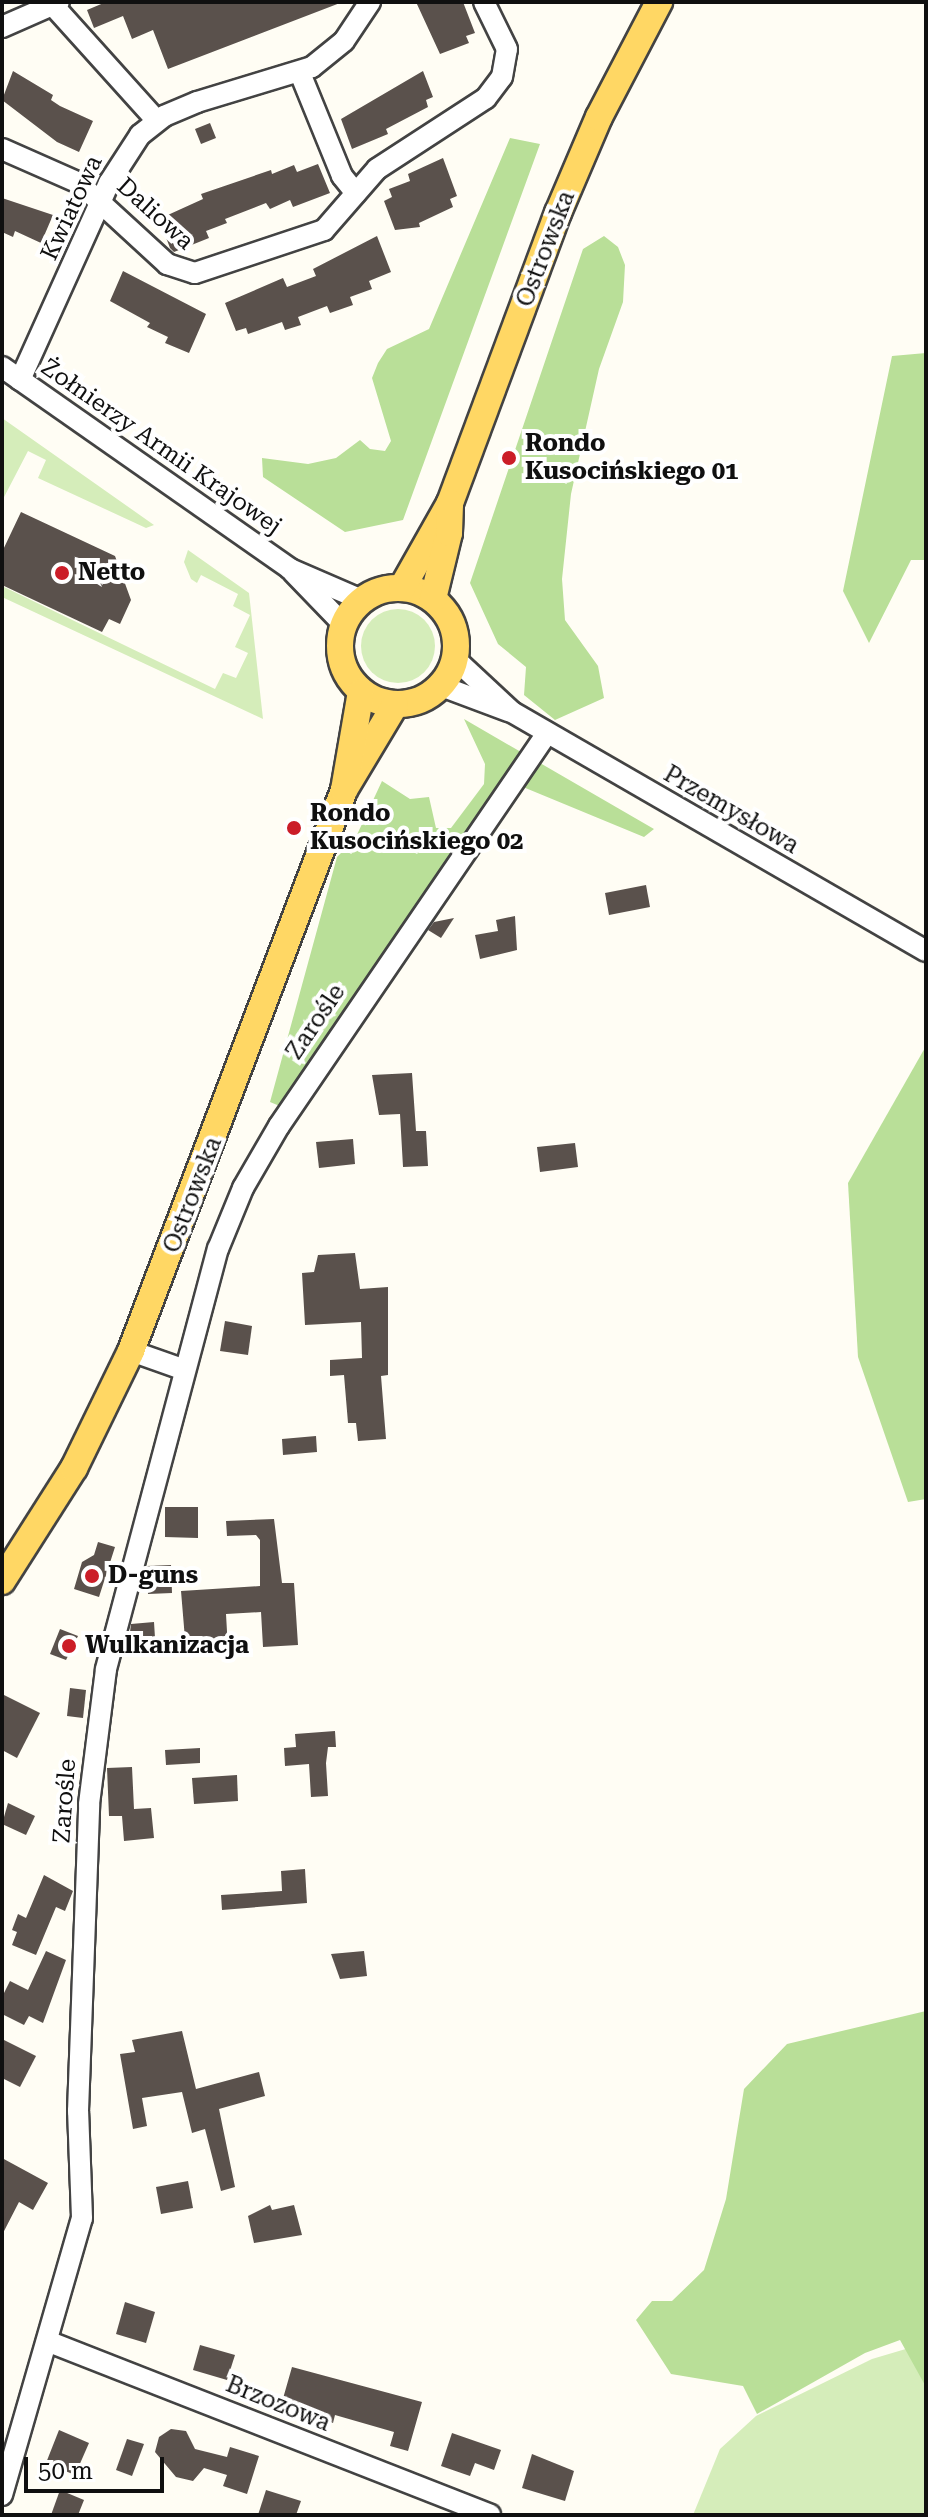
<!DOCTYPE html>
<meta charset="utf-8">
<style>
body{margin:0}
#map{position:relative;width:928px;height:2517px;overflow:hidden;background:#fffdf4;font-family:"Roboto Serif",serif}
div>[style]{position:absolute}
.green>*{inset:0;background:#d5edba}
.round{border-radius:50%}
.forest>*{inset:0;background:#b9df98}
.building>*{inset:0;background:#5a514c}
.roads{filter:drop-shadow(2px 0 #434343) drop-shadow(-2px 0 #434343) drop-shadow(0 2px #434343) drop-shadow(0 -2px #434343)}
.minor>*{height:20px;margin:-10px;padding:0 10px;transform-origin:10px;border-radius:10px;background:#fff}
.major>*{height:26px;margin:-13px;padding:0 13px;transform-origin:13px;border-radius:13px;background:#ffd764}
.major>.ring{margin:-13px;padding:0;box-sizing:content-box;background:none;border:26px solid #ffd764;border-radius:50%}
.dots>*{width:22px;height:22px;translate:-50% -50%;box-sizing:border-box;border:4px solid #fff;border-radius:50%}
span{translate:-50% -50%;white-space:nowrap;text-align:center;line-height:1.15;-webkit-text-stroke:8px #fff;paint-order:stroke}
.street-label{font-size:24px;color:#101010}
.poi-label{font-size:24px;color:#101010;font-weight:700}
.left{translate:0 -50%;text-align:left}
.frame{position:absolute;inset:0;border:4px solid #101010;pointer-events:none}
.scale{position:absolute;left:24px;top:2457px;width:140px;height:36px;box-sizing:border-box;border:4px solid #101010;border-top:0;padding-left:10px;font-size:24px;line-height:28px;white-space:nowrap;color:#101010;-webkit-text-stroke:6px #fff;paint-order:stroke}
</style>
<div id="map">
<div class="green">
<i style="clip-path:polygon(2px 418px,154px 525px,146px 528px,38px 478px,46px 460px,28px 451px,2px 501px)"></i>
<i style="clip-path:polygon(188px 550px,249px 593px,263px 719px,2px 597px,2px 586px,215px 689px,223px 673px,236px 678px,248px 653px,235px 647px,250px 615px,233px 606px,238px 594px,201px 575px,197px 583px,191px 579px,184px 562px)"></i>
<i class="round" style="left:361px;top:609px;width:74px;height:74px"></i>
<i style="clip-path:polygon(926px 2343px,926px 2515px,693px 2515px,720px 2449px,756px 2416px,872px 2359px)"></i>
</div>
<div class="forest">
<i style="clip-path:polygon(510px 138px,540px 144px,403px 520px,345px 532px,263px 477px,262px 458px,308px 464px,336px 458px,360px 440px,370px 449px,385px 451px,391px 441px,372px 378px,378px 363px,387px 349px,429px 329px)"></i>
<i style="clip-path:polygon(604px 236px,618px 247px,625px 265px,623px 302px,599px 369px,571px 494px,562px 579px,565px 620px,598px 666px,604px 698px,555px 720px,524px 695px,526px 667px,498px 644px,470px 583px,583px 249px)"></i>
<i style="clip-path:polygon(926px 353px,926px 560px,911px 560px,869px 643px,843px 591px,892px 356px)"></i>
<i style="clip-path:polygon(464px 719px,654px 829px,644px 837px,523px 787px,287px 1109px,270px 1102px,337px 857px,355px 839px,382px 781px,410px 799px,429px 797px,436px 828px,451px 828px,484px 784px,485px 764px)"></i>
<i style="clip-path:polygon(926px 1046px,926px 1499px,908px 1502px,858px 1357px,848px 1183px)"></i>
<i style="clip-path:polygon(926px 2011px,926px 2387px,900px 2340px,865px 2353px,757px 2414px,743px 2386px,671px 2374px,636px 2320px,652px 2301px,672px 2301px,704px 2270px,726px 2199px,744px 2089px,787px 2044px)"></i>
</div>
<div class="building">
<i style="clip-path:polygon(106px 2px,340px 2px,340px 3px,168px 69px,153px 30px,132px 39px,123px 16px,94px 28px,87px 10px)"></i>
<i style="clip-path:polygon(416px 2px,463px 2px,475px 33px,466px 36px,469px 43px,440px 54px)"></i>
<i style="clip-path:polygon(13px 71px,53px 95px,51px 100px,60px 106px,93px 121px,79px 152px,57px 142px,2px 100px)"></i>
<i style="clip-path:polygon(423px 71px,433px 97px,426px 100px,428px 107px,386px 129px,388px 134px,352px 149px,341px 119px)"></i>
<i style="clip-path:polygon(210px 123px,216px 138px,201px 144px,195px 129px)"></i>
<i style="clip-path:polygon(443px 158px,457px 196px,450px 199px,453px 207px,419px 223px,420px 227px,395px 230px,384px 201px,392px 197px,389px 189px,410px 181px,408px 174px)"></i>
<i style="clip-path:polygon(318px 164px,330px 193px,293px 207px,290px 200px,270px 209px,266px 203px,225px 219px,227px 223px,206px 231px,209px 238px,174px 252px,170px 248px,159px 219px,203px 199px,201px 194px,271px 170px,272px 174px,294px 165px,297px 172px)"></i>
<i style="clip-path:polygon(2px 198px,53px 215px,41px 243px,15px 231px,13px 237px,2px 232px)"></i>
<i style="clip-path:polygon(377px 236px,391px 272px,369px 281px,372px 289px,350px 297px,353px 305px,330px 313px,327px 306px,298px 317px,301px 325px,285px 330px,282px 322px,248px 334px,246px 328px,236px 331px,225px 303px,283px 278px,287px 287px,316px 276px,313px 269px)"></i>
<i style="clip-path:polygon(123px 271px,206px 314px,189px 353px,165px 343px,168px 337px,147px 327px,150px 323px,110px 301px)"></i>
<i style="clip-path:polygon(21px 512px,115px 556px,131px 600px,120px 624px,109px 619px,102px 632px,2px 585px,2px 552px)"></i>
<i style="clip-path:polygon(646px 885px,650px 907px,609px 915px,605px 893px)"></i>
<i style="clip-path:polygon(515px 916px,517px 950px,480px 959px,475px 935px,498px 931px,496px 920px)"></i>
<i style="clip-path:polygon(454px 918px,441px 938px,428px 930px,434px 922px)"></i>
<i style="clip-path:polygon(412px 1073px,416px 1131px,426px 1131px,428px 1166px,403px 1167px,400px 1114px,379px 1115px,372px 1075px)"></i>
<i style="clip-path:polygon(353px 1139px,355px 1164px,319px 1168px,316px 1142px)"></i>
<i style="clip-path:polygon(575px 1143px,578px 1167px,540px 1172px,537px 1147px)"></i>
<i style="clip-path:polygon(355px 1253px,360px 1289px,388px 1287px,388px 1375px,381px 1376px,386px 1439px,358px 1441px,356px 1423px,348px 1423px,344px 1375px,330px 1376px,330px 1360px,362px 1358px,361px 1322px,305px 1325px,302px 1273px,314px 1272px,318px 1255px)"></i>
<i style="clip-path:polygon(225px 1321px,252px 1326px,248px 1355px,220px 1351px)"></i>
<i style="clip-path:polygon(316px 1436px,317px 1452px,283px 1455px,282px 1439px)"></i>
<i style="clip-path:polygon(165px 1507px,198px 1507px,198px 1538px,165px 1537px)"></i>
<i style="clip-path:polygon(274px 1519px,282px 1583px,294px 1583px,298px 1645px,263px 1647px,261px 1612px,226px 1614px,228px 1649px,186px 1651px,181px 1591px,260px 1586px,260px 1540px,256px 1535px,227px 1536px,226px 1521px)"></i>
<i style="clip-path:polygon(98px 1542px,115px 1547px,99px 1597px,74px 1589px,82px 1562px,94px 1555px)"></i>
<i style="clip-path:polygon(171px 1565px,172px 1593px,148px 1594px,147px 1566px)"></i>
<i style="clip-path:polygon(154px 1622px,156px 1654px,127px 1656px,131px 1624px)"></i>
<i style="clip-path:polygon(60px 1629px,78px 1636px,66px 1660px,50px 1654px)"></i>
<i style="clip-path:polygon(70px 1688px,86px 1690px,83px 1718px,67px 1716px)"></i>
<i style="clip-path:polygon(2px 1694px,40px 1713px,17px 1758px,2px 1750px)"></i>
<i style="clip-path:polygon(335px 1731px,336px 1747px,328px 1747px,326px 1763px,328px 1796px,311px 1797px,309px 1764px,285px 1766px,284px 1748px,296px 1747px,295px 1734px)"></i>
<i style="clip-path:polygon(200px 1748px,200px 1763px,166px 1765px,165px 1750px)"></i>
<i style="clip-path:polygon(132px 1767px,134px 1809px,151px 1808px,154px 1838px,124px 1841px,122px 1816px,109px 1816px,107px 1768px)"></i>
<i style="clip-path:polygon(237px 1775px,238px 1801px,194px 1804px,192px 1778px)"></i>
<i style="clip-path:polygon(8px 1803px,35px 1816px,26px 1835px,2px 1824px)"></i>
<i style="clip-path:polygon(305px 1869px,307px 1903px,222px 1910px,221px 1895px,282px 1891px,281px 1871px)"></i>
<i style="clip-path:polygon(44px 1875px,73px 1891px,65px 1911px,56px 1907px,36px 1955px,12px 1945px,17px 1932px,12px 1930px,18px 1914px,26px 1918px)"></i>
<i style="clip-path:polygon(46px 1951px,66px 1960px,43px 2023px,29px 2016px,24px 2025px,2px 2014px,2px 1997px,10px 1981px,28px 1990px)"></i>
<i style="clip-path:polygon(364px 1951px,367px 1976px,340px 1979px,331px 1954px)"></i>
<i style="clip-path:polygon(182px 2031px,196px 2089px,259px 2072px,265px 2096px,219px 2109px,235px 2187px,221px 2191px,205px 2129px,192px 2133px,182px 2092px,142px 2098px,147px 2126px,133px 2129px,120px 2054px,135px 2052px,132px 2040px)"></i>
<i style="clip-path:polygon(2px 2039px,36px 2056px,20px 2087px,2px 2078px)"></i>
<i style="clip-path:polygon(2px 2158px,48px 2183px,33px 2210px,19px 2202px,2px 2235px)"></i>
<i style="clip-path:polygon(188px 2181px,193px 2208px,161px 2214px,156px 2187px)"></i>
<i style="clip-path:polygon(270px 2205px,272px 2210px,294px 2205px,302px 2235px,254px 2243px,248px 2216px)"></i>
<i style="clip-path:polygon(125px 2302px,155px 2312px,146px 2343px,116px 2334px)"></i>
<i style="clip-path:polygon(200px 2345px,235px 2355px,227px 2380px,193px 2370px)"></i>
<i style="clip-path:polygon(292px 2367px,422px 2402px,408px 2451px,390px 2446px,394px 2432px,335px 2415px,333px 2423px,282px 2402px)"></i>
<i style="clip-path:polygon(171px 2429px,186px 2431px,195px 2449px,227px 2457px,230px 2447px,259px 2456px,247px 2494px,223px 2486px,227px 2475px,204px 2468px,193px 2481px,176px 2477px,155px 2452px,159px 2437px)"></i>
<i style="clip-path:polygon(59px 2430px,89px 2443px,75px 2475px,46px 2463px)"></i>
<i style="clip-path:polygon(452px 2433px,501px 2450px,494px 2470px,475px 2463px,470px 2476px,441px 2466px)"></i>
<i style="clip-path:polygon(127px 2439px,144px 2444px,132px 2476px,116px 2470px)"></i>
<i style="clip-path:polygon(532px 2454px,574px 2471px,565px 2501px,522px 2488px)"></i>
<i style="clip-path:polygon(60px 2490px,84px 2500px,78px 2515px,51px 2515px)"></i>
<i style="clip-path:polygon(266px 2490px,301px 2501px,296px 2515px,258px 2515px)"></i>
</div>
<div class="roads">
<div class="minor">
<i style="left:50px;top:2px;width:160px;rotate:48deg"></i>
<i style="left:2px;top:27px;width:62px;rotate:-23.7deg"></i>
<i style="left:300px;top:73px;width:111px;rotate:67.8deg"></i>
<i style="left:342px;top:176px;width:22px;rotate:51deg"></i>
<i style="left:2px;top:149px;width:84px;rotate:23.8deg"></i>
<i style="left:79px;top:183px;width:120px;rotate:42.6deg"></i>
<i style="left:167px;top:264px;width:29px;rotate:18deg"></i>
<i style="left:195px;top:273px;width:136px;rotate:-18.4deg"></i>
<i style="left:324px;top:230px;width:81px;rotate:-49deg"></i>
<i style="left:377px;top:169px;width:130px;rotate:-33.1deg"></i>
<i style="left:486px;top:98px;width:26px;rotate:-53deg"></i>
<i style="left:502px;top:77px;width:28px;rotate:-80deg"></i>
<i style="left:507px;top:49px;width:52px;rotate:-116.1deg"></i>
<i style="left:2px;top:367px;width:352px;rotate:35deg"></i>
<i style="left:290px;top:569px;width:78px;rotate:23.3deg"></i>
<i style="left:20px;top:380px;width:216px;rotate:-65.7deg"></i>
<i style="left:109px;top:183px;width:57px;rotate:-57.1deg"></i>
<i style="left:140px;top:135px;width:31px;rotate:-38deg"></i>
<i style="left:164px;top:116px;width:36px;rotate:-23deg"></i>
<i style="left:197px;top:102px;width:120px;rotate:-16.9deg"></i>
<i style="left:312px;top:67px;width:41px;rotate:-39.1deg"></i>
<i style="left:344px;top:41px;width:47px;rotate:-56.3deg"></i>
<i style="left:293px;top:572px;width:72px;rotate:46.1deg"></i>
<i style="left:455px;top:659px;width:78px;rotate:42.9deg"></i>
<i style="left:512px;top:712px;width:478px;rotate:30deg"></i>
<i style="left:441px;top:686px;width:72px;rotate:20.5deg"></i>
<i style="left:131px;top:1351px;width:57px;rotate:19.4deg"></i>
<i style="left:47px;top:2341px;width:476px;rotate:21.4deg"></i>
<i style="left:2px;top:2495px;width:288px;rotate:-73.9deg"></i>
<i style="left:82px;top:2218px;width:107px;rotate:-92.1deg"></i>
<i style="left:78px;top:2111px;width:307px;rotate:-87.9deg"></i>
<i style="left:89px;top:1804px;width:136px;rotate:-82.8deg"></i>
<i style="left:106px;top:1669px;width:435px;rotate:-75.1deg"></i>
<i style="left:218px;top:1249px;width:66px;rotate:-67.7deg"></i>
<i style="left:243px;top:1188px;width:72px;rotate:-59.9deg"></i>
<i style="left:279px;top:1126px;width:476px;rotate:-55.7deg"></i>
</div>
<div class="major">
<i class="ring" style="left:340px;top:588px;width:90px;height:90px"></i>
<i style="left:402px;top:588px;width:98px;rotate:-60.5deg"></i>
<i style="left:450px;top:503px;width:309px;rotate:-69.6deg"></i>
<i style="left:558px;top:213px;width:104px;rotate:-66.9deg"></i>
<i style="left:599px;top:117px;width:130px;rotate:-62.4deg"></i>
<i style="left:433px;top:599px;width:68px;rotate:-76.4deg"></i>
<i style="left:449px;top:533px;width:30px;rotate:-88deg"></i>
<i style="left:344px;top:790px;width:99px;rotate:-59deg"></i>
<i style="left:2px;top:1581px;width:134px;rotate:-57.5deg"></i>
<i style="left:74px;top:1468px;width:130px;rotate:-64deg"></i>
<i style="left:131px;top:1351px;width:600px;rotate:-69.21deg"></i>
<i style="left:344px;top:790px;width:99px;rotate:-80.2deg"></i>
</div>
</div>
<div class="dots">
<i style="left:509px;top:458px;background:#cb1d28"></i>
<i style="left:62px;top:573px;background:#cb1d28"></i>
<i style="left:294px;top:828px;background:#cb1d28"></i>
<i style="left:92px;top:1576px;background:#cb1d28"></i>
<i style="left:69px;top:1646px;background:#cb1d28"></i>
</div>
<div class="street-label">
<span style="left:72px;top:208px;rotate:-65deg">Kwiatowa</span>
<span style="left:155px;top:214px;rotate:42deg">Daliowa</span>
<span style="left:546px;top:249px;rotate:-69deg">Ostrowska</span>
<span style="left:161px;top:447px;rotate:35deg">Żołnierzy Armii Krajowej</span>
<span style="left:731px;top:810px;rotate:30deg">Przemysłowa</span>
<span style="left:316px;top:1022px;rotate:-56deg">Zarośle</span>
<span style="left:193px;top:1195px;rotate:-69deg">Ostrowska</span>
<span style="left:65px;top:1801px;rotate:-86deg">Zarośle</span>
<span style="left:278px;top:2404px;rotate:22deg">Brzozowa</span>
</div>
<div class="poi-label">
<span class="left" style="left:525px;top:458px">Rondo<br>Kusocińskiego 01</span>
<span class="left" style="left:78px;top:573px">Netto</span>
<span class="left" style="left:310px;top:828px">Rondo<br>Kusocińskiego 02</span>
<span class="left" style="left:108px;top:1576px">D-guns</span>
<span class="left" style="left:85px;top:1646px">Wulkanizacja</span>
</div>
<div class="frame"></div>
<div class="scale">50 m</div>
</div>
